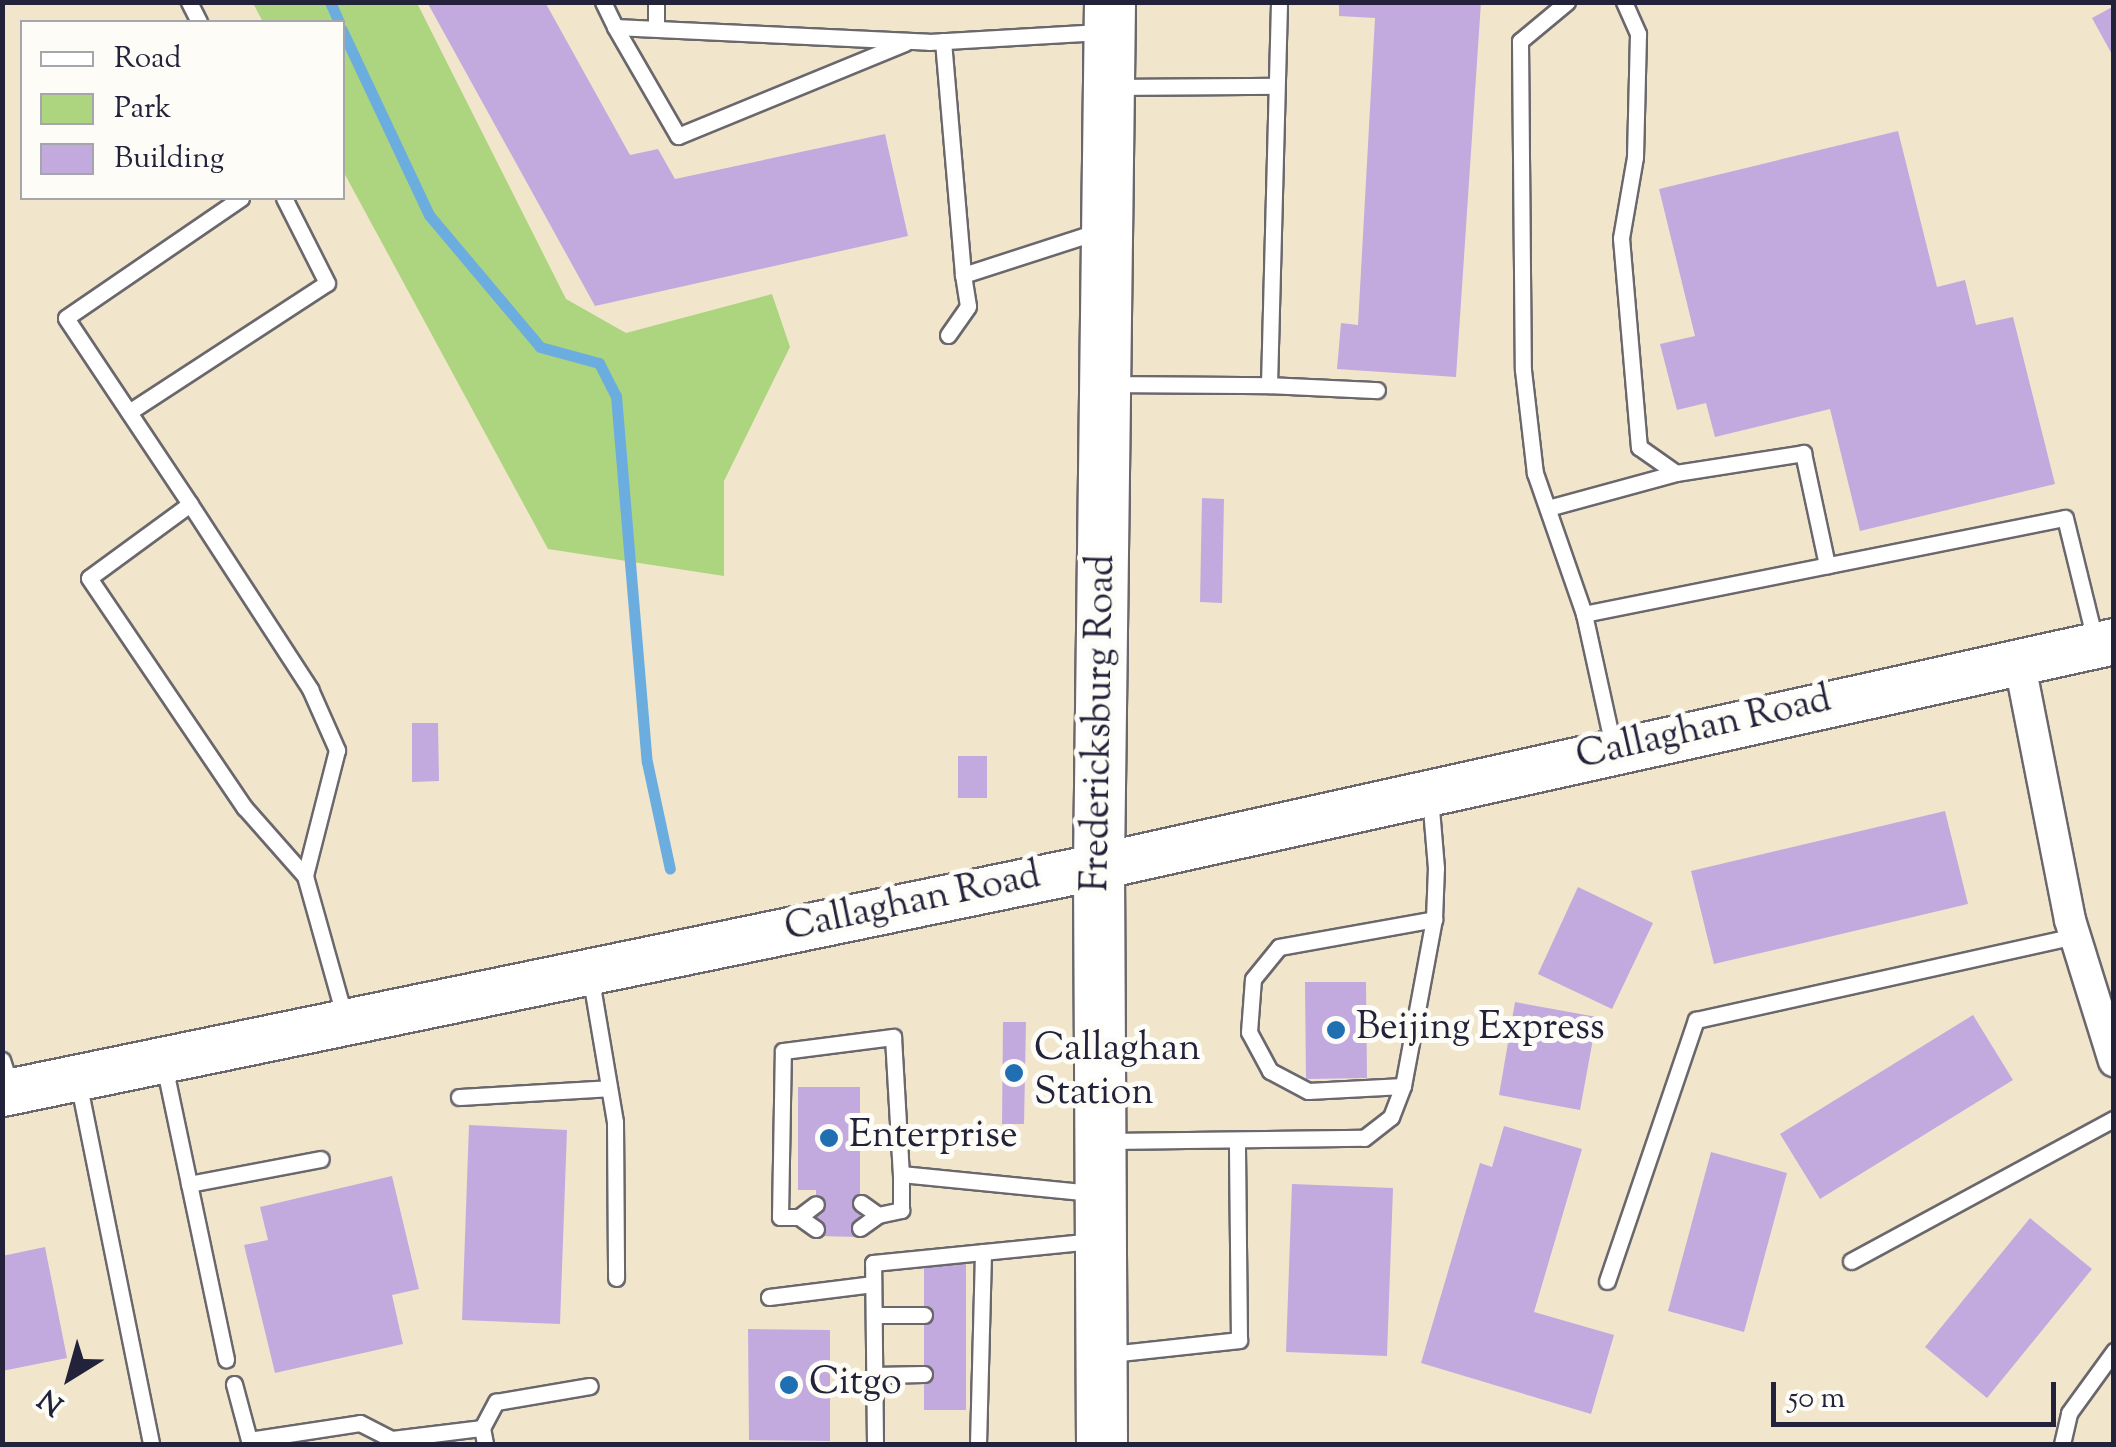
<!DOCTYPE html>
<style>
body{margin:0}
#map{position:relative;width:2116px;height:1447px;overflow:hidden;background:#f1e6cb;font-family:"Sorts Mill Goudy",serif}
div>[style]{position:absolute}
.green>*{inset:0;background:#add47f}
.stream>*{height:11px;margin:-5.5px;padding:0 5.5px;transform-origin:5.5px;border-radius:5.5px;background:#6baddf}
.building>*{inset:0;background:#c2aadf}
.roads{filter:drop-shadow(2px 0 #6a676d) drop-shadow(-2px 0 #6a676d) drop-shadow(0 2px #6a676d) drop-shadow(0 -2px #6a676d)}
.service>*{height:15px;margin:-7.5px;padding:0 7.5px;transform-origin:7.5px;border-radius:7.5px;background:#fff}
.minor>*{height:30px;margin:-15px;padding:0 15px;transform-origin:15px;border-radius:15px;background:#fff}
.secondary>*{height:45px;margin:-22.5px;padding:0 22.5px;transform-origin:22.5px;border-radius:22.5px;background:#fff}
.primary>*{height:50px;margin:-25px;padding:0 25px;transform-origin:25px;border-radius:25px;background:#fff}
.dots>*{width:28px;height:28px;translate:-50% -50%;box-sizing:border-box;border:5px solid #fdfcf7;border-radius:50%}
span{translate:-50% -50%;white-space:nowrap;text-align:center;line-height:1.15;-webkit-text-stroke:10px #fdfcf7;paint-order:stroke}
.street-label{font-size:38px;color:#22223b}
.poi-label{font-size:38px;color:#22223b}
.left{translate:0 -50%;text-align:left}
.frame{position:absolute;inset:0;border:5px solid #22223b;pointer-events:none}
.legend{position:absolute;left:20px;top:20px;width:325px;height:180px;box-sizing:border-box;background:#fdfcf7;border:2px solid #a5a5ac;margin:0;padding:12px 18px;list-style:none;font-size:30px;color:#22223b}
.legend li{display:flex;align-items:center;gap:20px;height:50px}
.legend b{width:50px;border:2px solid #a5a5ac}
.north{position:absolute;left:20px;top:1327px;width:100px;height:100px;-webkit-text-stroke:8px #fdfcf7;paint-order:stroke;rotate:217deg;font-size:28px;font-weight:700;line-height:40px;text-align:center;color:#22223b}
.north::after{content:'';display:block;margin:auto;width:35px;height:45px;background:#22223b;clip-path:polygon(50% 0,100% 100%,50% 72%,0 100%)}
.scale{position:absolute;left:1771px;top:1382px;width:285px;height:45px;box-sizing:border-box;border:5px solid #22223b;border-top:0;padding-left:12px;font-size:30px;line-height:35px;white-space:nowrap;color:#22223b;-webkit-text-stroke:8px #fdfcf7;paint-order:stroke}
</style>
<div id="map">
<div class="green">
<i style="clip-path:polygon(253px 3px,417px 3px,566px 299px,626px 333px,772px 294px,790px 347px,724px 481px,724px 576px,548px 549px,343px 171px,342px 22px,263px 22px)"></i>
</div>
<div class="stream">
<i style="left:330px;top:2px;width:22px;rotate:66deg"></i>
<i style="left:342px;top:30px;width:204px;rotate:64.8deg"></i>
<i style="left:429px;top:215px;width:172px;rotate:49.9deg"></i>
<i style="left:540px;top:347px;width:61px;rotate:15.2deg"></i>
<i style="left:599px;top:363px;width:37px;rotate:63deg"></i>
<i style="left:616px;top:396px;width:367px;rotate:85.2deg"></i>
<i style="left:647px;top:762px;width:109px;rotate:77.9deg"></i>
</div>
<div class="building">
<i style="clip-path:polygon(427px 2px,545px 2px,630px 155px,658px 149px,675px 179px,885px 134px,908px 236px,595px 306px)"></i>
<i style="clip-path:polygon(1339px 2px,1481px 2px,1456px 377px,1337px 369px,1341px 323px,1358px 325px,1375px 18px,1339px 16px)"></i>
<i style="clip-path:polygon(2114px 6px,2114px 58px,2092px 18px)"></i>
<i style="clip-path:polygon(1898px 131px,1937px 287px,1965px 280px,1976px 325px,2013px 317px,2055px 484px,1860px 531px,1830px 409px,1715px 437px,1706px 403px,1677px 410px,1660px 344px,1695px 336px,1659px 189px)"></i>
<i style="clip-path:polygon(1202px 498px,1224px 499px,1222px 603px,1200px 602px)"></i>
<i style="clip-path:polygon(412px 723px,438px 723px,439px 781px,412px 782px)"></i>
<i style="clip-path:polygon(958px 756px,987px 756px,987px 798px,958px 798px)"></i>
<i style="clip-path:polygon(1945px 811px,1968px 904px,1714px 964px,1691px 871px)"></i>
<i style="clip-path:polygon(1578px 887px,1653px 923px,1612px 1009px,1538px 974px)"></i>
<i style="clip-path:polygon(1305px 982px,1366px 982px,1367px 1078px,1306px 1079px)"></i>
<i style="clip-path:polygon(1515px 1002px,1597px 1017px,1580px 1110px,1499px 1095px)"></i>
<i style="clip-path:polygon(1973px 1015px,2013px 1080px,1820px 1199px,1780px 1134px)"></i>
<i style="clip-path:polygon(1003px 1022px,1026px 1022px,1024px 1124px,1002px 1124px)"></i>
<i style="clip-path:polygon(798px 1087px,860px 1087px,860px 1237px,816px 1236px,816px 1190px,798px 1190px)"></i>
<i style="clip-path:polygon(469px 1125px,567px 1130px,560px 1324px,462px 1320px)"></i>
<i style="clip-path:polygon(1504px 1126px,1582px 1149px,1534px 1312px,1614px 1335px,1591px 1414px,1421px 1363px,1480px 1163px,1492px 1167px)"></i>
<i style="clip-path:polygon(1711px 1152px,1787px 1173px,1744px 1332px,1668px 1311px)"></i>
<i style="clip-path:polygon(392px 1176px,419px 1289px,392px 1295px,403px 1344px,275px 1373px,244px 1245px,268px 1240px,260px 1207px)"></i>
<i style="clip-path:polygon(1292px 1184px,1393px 1188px,1387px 1356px,1286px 1352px)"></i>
<i style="clip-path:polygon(2030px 1218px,2092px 1269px,1987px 1398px,1925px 1347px)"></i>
<i style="clip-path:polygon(45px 1247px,67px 1358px,2px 1371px,2px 1256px)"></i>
<i style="clip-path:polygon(924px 1263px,966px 1263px,966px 1410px,924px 1410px)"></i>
<i style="clip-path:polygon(748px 1329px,830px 1330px,830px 1441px,749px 1440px)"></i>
</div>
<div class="roads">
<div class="service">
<i style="left:189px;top:2px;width:22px;rotate:63deg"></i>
<i style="left:603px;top:2px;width:28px;rotate:64deg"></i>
<i style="left:615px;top:27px;width:314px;rotate:2.7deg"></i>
<i style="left:929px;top:42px;width:172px;rotate:-3.3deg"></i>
<i style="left:1567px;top:2px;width:61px;rotate:140.3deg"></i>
<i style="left:1520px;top:41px;width:329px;rotate:89.5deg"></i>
<i style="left:1523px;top:370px;width:104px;rotate:83.4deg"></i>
<i style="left:1535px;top:473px;width:149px;rotate:70.8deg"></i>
<i style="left:1584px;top:614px;width:135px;rotate:77.6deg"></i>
<i style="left:1624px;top:2px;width:35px;rotate:66deg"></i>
<i style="left:1638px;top:34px;width:123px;rotate:91.4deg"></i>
<i style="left:1635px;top:157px;width:82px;rotate:99.8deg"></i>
<i style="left:1621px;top:238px;width:210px;rotate:85.1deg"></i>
<i style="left:1639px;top:447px;width:45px;rotate:35.1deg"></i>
<i style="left:1676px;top:473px;width:129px;rotate:-8.9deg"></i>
<i style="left:1803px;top:453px;width:115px;rotate:77.9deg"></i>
<i style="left:615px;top:27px;width:126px;rotate:60deg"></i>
<i style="left:678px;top:136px;width:245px;rotate:-22.3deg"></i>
<i style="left:656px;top:27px;width:25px;rotate:-90deg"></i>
<i style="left:943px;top:41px;width:235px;rotate:85.1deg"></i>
<i style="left:1115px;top:87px;width:161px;rotate:-0.4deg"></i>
<i style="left:241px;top:198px;width:212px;rotate:145.6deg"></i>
<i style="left:66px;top:318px;width:224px;rotate:56.3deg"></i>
<i style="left:190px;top:504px;width:125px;rotate:143.8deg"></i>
<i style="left:89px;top:578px;width:278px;rotate:55.9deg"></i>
<i style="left:245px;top:808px;width:91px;rotate:48.6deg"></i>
<i style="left:305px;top:876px;width:148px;rotate:74.3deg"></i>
<i style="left:948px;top:335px;width:35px;rotate:-55deg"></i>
<i style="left:968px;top:306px;width:31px;rotate:-99deg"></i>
<i style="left:963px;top:275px;width:143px;rotate:-17.9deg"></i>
<i style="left:1110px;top:384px;width:159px;rotate:0.4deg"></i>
<i style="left:1269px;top:385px;width:383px;rotate:-88.5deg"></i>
<i style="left:1269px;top:385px;width:108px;rotate:2.7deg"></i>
<i style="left:129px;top:412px;width:236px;rotate:-33.1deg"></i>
<i style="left:327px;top:283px;width:95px;rotate:-116.8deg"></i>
<i style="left:190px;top:504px;width:221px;rotate:57deg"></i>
<i style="left:310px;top:689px;width:67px;rotate:66.1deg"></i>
<i style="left:337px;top:750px;width:130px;rotate:104.3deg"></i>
<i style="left:1548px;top:508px;width:133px;rotate:-15.3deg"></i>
<i style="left:1584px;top:614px;width:490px;rotate:-11.3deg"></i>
<i style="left:2065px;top:518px;width:126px;rotate:76.2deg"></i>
<i style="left:590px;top:974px;width:150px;rotate:80.4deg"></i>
<i style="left:615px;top:1122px;width:156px;rotate:89.6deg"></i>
<i style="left:2px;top:1060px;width:28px;rotate:72deg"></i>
<i style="left:164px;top:1065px;width:301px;rotate:78.1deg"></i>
<i style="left:78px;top:1081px;width:370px;rotate:78.6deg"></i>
<i style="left:1403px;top:1086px;width:95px;rotate:177deg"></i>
<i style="left:1308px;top:1091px;width:43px;rotate:-152.2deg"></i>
<i style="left:1270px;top:1071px;width:44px;rotate:-118.3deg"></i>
<i style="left:1249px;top:1032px;width:53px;rotate:-85.7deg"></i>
<i style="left:1253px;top:979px;width:41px;rotate:-50.9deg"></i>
<i style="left:1279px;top:947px;width:158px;rotate:-10.2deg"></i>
<i style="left:459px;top:1097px;width:150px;rotate:-3.4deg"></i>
<i style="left:1108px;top:1141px;width:256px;rotate:-0.7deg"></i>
<i style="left:1364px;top:1138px;width:34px;rotate:-38deg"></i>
<i style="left:1391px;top:1117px;width:33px;rotate:-69deg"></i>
<i style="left:1403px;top:1086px;width:170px;rotate:-79.5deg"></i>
<i style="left:1434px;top:919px;width:51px;rotate:-87.8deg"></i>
<i style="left:1436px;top:868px;width:72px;rotate:-94.8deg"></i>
<i style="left:189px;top:1184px;width:134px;rotate:-10.7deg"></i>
<i style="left:861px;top:1203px;width:21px;rotate:35deg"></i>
<i style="left:799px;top:1217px;width:21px;rotate:-37deg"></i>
<i style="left:860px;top:1228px;width:22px;rotate:-36deg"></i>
<i style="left:878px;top:1215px;width:24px;rotate:-12deg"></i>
<i style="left:901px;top:1210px;width:36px;rotate:-90deg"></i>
<i style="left:816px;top:1229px;width:21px;rotate:-145deg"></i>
<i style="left:799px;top:1217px;width:19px;rotate:180deg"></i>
<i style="left:780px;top:1217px;width:166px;rotate:-89deg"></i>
<i style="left:783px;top:1051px;width:111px;rotate:-7.3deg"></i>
<i style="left:893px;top:1037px;width:137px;rotate:86.7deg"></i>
<i style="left:901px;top:1174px;width:192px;rotate:5.7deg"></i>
<i style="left:1851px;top:1261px;width:299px;rotate:-28.4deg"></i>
<i style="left:1607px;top:1281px;width:276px;rotate:-71.2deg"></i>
<i style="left:1696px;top:1020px;width:388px;rotate:-12.5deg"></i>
<i style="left:769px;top:1297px;width:105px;rotate:-7.1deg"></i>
<i style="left:874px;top:1315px;width:50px"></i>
<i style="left:1111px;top:1354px;width:129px;rotate:-6.2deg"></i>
<i style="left:1239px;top:1340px;width:200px;rotate:-90.6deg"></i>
<i style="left:874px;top:1375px;width:50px;rotate:-1.1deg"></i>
<i style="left:234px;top:1384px;width:58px;rotate:75deg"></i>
<i style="left:249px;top:1440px;width:112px;rotate:-8.7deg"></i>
<i style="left:360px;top:1423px;width:36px;rotate:27deg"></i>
<i style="left:392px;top:1439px;width:91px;rotate:-7deg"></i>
<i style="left:482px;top:1428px;width:16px;rotate:79deg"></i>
<i style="left:482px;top:1428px;width:30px;rotate:-62deg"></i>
<i style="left:496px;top:1402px;width:95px;rotate:-9.7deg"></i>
<i style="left:875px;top:1444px;width:181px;rotate:-90.6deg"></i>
<i style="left:873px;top:1263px;width:220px;rotate:-5.7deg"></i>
<i style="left:978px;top:1444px;width:192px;rotate:-88.5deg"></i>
<i style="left:2062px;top:1444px;width:32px;rotate:-77deg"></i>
<i style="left:2069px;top:1413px;width:77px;rotate:-54deg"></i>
</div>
<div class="minor">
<i style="left:2019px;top:660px;width:265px;rotate:78.9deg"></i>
<i style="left:2070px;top:920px;width:148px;rotate:72.7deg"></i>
</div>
<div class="secondary">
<i style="left:2px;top:1093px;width:1120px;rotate:-11.69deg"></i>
<i style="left:1099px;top:866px;width:1040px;rotate:-12.5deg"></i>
</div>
<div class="primary">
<i style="left:1102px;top:1444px;width:578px;rotate:-90.3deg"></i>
<i style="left:1099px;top:866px;width:864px;rotate:-89.27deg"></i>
</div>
</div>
<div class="dots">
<i style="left:1336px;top:1030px;background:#1f6fb2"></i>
<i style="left:1014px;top:1073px;background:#1f6fb2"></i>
<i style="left:829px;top:1138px;background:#1f6fb2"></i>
<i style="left:789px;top:1385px;background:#1f6fb2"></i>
</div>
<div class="street-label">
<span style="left:1101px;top:723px;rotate:-89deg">Fredericksburg Road</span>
<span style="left:1704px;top:730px;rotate:-13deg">Callaghan Road</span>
<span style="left:913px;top:904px;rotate:-12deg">Callaghan Road</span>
</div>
<div class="poi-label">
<span class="left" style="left:1356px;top:1030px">Beijing Express</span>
<span class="left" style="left:1034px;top:1073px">Callaghan<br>Station</span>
<span class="left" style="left:849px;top:1138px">Enterprise</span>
<span class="left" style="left:809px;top:1385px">Citgo</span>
</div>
<div class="frame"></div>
<ul class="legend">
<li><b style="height:12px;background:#fff"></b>Road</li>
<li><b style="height:28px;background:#add47f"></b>Park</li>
<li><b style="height:28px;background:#c2aadf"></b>Building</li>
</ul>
<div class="north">N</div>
<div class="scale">50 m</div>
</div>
